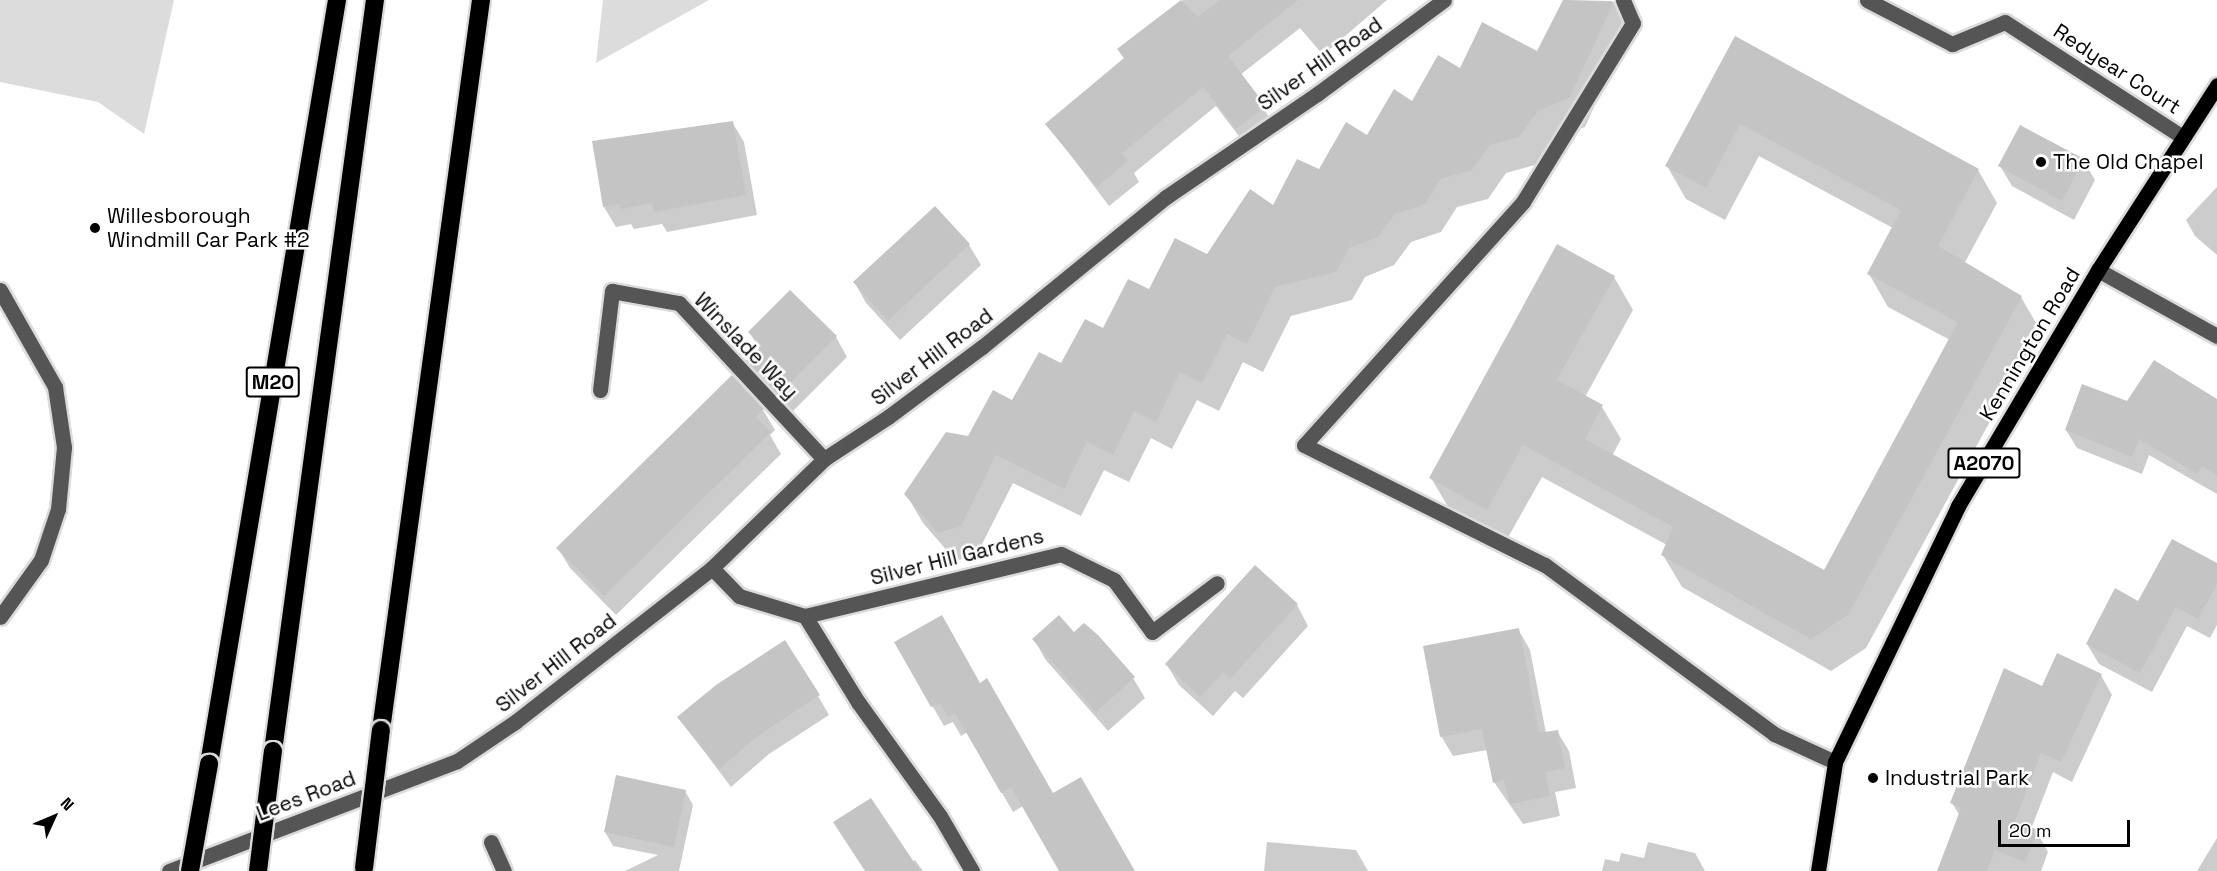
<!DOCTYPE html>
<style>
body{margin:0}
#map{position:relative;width:2217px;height:871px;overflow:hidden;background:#fff;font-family:"Space Grotesk",sans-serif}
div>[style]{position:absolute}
.green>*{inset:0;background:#dcdcdc}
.shadow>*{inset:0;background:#0003}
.building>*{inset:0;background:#c4c4c4}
.roads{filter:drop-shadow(2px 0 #dbdbdb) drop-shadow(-2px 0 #dbdbdb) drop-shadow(0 2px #dbdbdb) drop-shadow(0 -2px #dbdbdb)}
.minor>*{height:15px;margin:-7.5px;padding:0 7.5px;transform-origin:7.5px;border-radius:7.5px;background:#555}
.major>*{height:15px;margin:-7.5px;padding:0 7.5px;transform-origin:7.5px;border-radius:7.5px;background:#000}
.highway>*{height:18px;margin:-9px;padding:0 9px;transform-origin:9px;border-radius:9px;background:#000}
.bridges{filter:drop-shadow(2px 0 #dbdbdb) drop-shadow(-2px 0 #dbdbdb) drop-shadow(0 2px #dbdbdb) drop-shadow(0 -2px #dbdbdb)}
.highway-bridge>*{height:18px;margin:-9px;padding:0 9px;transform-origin:9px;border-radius:9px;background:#000}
.dots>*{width:16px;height:16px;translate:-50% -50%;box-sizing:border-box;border:3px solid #fff;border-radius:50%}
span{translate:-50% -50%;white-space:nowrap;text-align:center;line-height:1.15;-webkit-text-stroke:5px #fff;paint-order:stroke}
.shield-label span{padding:2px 4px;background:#fff;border:2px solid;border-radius:4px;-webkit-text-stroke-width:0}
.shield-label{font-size:20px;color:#000;font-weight:700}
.street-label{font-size:21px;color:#000}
.poi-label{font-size:21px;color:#000}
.left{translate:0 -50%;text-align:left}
.north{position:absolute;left:24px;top:787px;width:60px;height:60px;-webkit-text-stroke:4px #fff;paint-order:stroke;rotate:46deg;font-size:16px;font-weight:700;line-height:24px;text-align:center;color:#000}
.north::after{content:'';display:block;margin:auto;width:21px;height:27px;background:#000;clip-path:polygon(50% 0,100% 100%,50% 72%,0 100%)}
.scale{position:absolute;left:1998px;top:820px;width:132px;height:27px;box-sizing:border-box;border:3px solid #000;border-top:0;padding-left:8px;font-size:18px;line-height:21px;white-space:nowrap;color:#000;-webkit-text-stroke:4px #fff;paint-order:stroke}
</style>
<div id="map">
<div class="green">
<i style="clip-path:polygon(0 0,174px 0,144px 134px,98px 102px,0 82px)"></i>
<i style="clip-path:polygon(603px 0,709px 0,596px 63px)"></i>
</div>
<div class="shadow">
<i style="clip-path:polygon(1183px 0,1387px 0,1323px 55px,1300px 28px,1240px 75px,1276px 127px,1248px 148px,1216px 106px,1134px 173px,1139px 182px,1109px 206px,1047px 124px,1125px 60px,1119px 50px)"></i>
<i style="clip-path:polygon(1564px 0,1612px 1px,1629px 29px,1585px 127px,1554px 139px,1535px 165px,1506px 173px,1488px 199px,1457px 207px,1441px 232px,1411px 242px,1394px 265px,1365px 277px,1352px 300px,1291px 316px,1263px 372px,1243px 362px,1219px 411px,1197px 400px,1172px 449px,1151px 438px,1129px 482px,1104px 470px,1081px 516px,1013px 483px,977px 554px,956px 561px,923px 523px,906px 494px,969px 438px,1150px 291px,1207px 256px,1460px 70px,1537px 53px)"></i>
<i style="clip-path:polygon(1735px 38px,1978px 170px,1997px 203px,1964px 264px,2021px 297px,2040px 330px,1866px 648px,1831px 671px,1682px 587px,1663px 555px,1667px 545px,1542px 477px,1506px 541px,1450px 510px,1431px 478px,1614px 277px,1633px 310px,1585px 397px,1602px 407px,1621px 439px,1612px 456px,1825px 573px,1950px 340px,1888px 307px,1869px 274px,1893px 228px,1759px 156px,1725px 220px,1686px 199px,1667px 166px)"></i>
<i style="clip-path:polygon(732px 122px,744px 142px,757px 215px,667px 232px,662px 224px,634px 229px,631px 224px,616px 227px,604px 207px,593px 143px)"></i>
<i style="clip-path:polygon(2083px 160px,2095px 180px,2074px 220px,2012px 186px,2000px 166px)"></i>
<i style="clip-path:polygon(2217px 187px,2217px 255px,2195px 236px,2186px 220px)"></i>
<i style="clip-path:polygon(935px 208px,969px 245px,981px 265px,900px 340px,866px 303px,855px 283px)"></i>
<i style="clip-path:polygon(790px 292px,836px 337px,847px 357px,790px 414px,760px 382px,748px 362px,760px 350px,750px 333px)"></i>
<i style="clip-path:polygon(2128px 403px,2217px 415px,2217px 494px,2149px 455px,2142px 474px,2077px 448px,2066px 430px)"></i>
<i style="clip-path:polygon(763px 410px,775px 430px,770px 435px,781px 454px,616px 615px,570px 568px,558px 548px)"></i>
<i style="clip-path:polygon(2217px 565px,2217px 625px,2210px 638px,2187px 626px,2152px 692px,2099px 664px,2087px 644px,2139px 603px)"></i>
<i style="clip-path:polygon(1297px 605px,1308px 626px,1243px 698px,1235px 691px,1213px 716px,1179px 685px,1167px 665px)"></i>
<i style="clip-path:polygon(1518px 629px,1530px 650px,1546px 733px,1557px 731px,1569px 751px,1576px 788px,1555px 792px,1560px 816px,1523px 824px,1494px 782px,1487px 750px,1453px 756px,1441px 736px)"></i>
<i style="clip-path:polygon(1074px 634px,1133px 678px,1145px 698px,1108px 731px,1045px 659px,1034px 639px)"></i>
<i style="clip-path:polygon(896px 643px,980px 686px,1052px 795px,1134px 871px,1061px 871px,1023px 806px,1013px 812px,967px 732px,961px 736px,953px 722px,944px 726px)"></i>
<i style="clip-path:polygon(2101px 675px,2112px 695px,2072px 782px,2053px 772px,2031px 829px,2037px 832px,2048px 852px,2041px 871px,1942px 871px,1960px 816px,1952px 803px,2042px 688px)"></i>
<i style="clip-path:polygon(818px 696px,829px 715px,769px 754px,731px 787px,679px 718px)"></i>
<i style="clip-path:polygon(685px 791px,693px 805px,679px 871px,625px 871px,658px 855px,613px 846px,605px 832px)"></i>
<i style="clip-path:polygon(2217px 838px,2217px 871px,2197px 871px)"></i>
<i style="clip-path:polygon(1267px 842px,1356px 850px,1368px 871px,1264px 871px)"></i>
<i style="clip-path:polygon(1648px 842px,1695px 853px,1705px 871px,1602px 871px,1605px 859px,1619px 862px,1621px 853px,1644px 858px)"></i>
<i style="clip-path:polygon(915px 860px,923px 871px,880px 871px,912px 862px)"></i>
</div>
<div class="building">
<i style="clip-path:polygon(1181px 0,1198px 17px,1220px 0,1298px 0,1228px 56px,1266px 106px,1236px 129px,1203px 87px,1122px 153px,1128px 161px,1097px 187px,1045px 124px,1124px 58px,1117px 49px)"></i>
<i style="clip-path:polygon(1563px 0,1614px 2px,1569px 98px,1538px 111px,1519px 137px,1490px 145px,1472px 170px,1441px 179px,1425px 204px,1395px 214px,1378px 237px,1349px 248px,1336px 272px,1275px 287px,1247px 344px,1227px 334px,1202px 383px,1180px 372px,1156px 422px,1134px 411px,1113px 455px,1087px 442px,1064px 489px,996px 455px,961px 526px,938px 533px,904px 494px,946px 432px,968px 436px,993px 390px,1012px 400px,1039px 352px,1061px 363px,1085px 319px,1103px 328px,1128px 279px,1149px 289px,1175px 238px,1207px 254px,1250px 189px,1273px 205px,1297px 159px,1319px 169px,1346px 122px,1367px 135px,1394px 89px,1412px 101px,1438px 55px,1460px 68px,1482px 22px,1537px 51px)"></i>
<i style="clip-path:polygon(1735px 36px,1979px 169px,1938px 246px,2022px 296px,1848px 615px,1811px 639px,1661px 555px,1673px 527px,1523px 445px,1487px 510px,1429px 478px,1557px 244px,1615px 276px,1557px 380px,1603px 405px,1585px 439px,1824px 570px,1958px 322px,1867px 274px,1901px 210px,1740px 124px,1706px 188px,1665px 166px)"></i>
<i style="clip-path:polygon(733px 121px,746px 195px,654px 212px,652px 203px,621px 209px,620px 204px,603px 207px,592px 141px)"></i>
<i style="clip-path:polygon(2020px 125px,2084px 159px,2062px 201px,1998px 166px)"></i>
<i style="clip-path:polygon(935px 206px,970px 244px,888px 321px,853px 282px)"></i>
<i style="clip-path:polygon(790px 290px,837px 336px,778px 395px,746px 361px,762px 346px,748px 332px)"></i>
<i style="clip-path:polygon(2154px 360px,2217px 399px,2217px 475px,2202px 466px,2197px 474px,2139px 439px,2132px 457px,2065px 430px,2082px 384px,2127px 401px)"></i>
<i style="clip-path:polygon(732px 375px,764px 409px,756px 417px,771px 432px,604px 596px,556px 548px)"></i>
<i style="clip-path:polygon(2172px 539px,2217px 563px,2217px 584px,2198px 619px,2176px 607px,2140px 673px,2086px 644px,2115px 588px,2138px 601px)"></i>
<i style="clip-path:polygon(1255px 565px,1298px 604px,1230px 679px,1223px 672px,1200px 697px,1165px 664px)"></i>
<i style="clip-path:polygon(942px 615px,980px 683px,987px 678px,1053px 793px,1081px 777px,1135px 871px,1059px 871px,1011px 787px,1001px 793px,955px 713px,948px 717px,940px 704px,931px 707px,894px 642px)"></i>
<i style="clip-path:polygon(1059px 615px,1074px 632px,1084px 623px,1098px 635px,1135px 677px,1096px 712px,1032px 639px)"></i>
<i style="clip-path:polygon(1519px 628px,1539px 733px,1558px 730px,1565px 768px,1545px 772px,1550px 796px,1510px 804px,1504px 780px,1493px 783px,1482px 729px,1440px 737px,1423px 646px)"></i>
<i style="clip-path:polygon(785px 640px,820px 695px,759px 735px,719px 769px,677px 717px,716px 685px)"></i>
<i style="clip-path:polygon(2057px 653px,2102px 674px,2061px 762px,2041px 753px,2015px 821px,2038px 830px,2025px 862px,1995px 850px,1987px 871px,1937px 871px,1961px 808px,1950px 803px,2004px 668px,2042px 686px)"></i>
<i style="clip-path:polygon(616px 775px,686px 790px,674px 847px,604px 832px)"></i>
<i style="clip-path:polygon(871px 798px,920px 871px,865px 871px,833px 822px)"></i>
</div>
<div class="roads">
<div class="minor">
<i style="left:1623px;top:0;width:25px;rotate:67deg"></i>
<i style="left:1633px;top:23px;width:210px;rotate:121.6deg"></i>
<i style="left:1523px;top:202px;width:327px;rotate:132deg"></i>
<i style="left:1304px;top:445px;width:269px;rotate:26.5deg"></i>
<i style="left:1545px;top:565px;width:285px;rotate:36.4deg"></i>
<i style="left:1774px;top:734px;width:67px;rotate:24.7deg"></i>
<i style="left:1867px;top:0;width:96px;rotate:27.4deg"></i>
<i style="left:1952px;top:44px;width:57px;rotate:-22.5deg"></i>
<i style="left:2005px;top:22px;width:212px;rotate:32.9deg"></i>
<i style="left:2098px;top:270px;width:136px;rotate:29deg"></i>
<i style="left:0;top:290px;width:112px;rotate:60.4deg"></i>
<i style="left:55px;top:387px;width:61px;rotate:81.5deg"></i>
<i style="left:64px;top:447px;width:62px;rotate:95.5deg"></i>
<i style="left:58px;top:509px;width:54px;rotate:108.4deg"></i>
<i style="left:41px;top:560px;width:70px;rotate:125.7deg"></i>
<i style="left:600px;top:390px;width:100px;rotate:-83.1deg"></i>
<i style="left:612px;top:291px;width:68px;rotate:10.2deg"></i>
<i style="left:679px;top:303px;width:213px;rotate:47.1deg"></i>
<i style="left:712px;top:568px;width:39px;rotate:46deg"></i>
<i style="left:739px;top:596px;width:69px;rotate:16.9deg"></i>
<i style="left:805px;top:616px;width:263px;rotate:-13.6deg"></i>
<i style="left:1061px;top:554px;width:59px;rotate:26.1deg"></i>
<i style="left:1114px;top:580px;width:64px;rotate:53.8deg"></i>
<i style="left:1152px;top:632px;width:81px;rotate:-37deg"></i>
<i style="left:805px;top:616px;width:101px;rotate:58.4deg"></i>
<i style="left:858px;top:702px;width:140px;rotate:54.3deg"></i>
<i style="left:940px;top:816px;width:64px;rotate:59.8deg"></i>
<i style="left:491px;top:842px;width:32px;rotate:66deg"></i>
<i style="left:169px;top:871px;width:308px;rotate:-20.9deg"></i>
<i style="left:457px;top:761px;width:70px;rotate:-33.9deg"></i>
<i style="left:515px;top:722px;width:250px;rotate:-38deg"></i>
<i style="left:712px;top:568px;width:156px;rotate:-44.2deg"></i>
<i style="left:824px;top:459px;width:77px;rotate:-33.3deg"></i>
<i style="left:888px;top:417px;width:117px;rotate:-36.7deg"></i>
<i style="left:982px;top:347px;width:237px;rotate:-39.2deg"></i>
<i style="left:1166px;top:197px;width:183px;rotate:-34.3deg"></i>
<i style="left:1317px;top:94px;width:158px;rotate:-36.5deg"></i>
</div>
<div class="major">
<i style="left:1818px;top:871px;width:110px;rotate:-81.1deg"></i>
<i style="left:1835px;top:762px;width:284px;rotate:-64.3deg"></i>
<i style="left:1958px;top:506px;width:274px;rotate:-59.3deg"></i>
<i style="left:2098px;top:270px;width:220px;rotate:-57.2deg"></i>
</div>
<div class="highway">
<i style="left:381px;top:730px;width:737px;rotate:-82.2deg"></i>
<i style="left:273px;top:751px;width:758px;rotate:-82.27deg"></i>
<i style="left:209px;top:764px;width:775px;rotate:-80.49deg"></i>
</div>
</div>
<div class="bridges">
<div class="highway-bridge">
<i style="left:364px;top:868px;width:139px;rotate:-83deg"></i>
<i style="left:190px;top:871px;width:109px;rotate:-79.9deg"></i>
<i style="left:258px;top:871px;width:121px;rotate:-82.9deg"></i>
</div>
</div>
<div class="dots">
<i style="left:2041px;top:162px;background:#000"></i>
<i style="left:95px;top:228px;background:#000"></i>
<i style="left:1873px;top:778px;background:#000"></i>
</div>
<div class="shield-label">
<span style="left:273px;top:382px">M20</span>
<span style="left:1984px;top:463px">A2070</span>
</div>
<div class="street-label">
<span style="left:1320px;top:64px;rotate:-35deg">Silver Hill Road</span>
<span style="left:2117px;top:69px;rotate:33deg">Redyear Court</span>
<span style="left:2030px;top:344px;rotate:-59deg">Kennington Road</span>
<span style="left:746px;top:346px;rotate:46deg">Winslade Way</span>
<span style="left:932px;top:357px;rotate:-37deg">Silver Hill Road</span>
<span style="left:957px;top:557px;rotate:-14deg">Silver Hill Gardens</span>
<span style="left:556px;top:663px;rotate:-38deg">Silver Hill Road</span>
<span style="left:306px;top:796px;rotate:-21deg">Lees Road</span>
</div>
<div class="poi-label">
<span class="left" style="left:2053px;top:162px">The Old Chapel</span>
<span class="left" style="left:107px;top:228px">Willesborough<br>Windmill Car Park #2</span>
<span class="left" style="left:1885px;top:778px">Industrial Park</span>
</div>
<div class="north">N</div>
<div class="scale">20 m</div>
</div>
